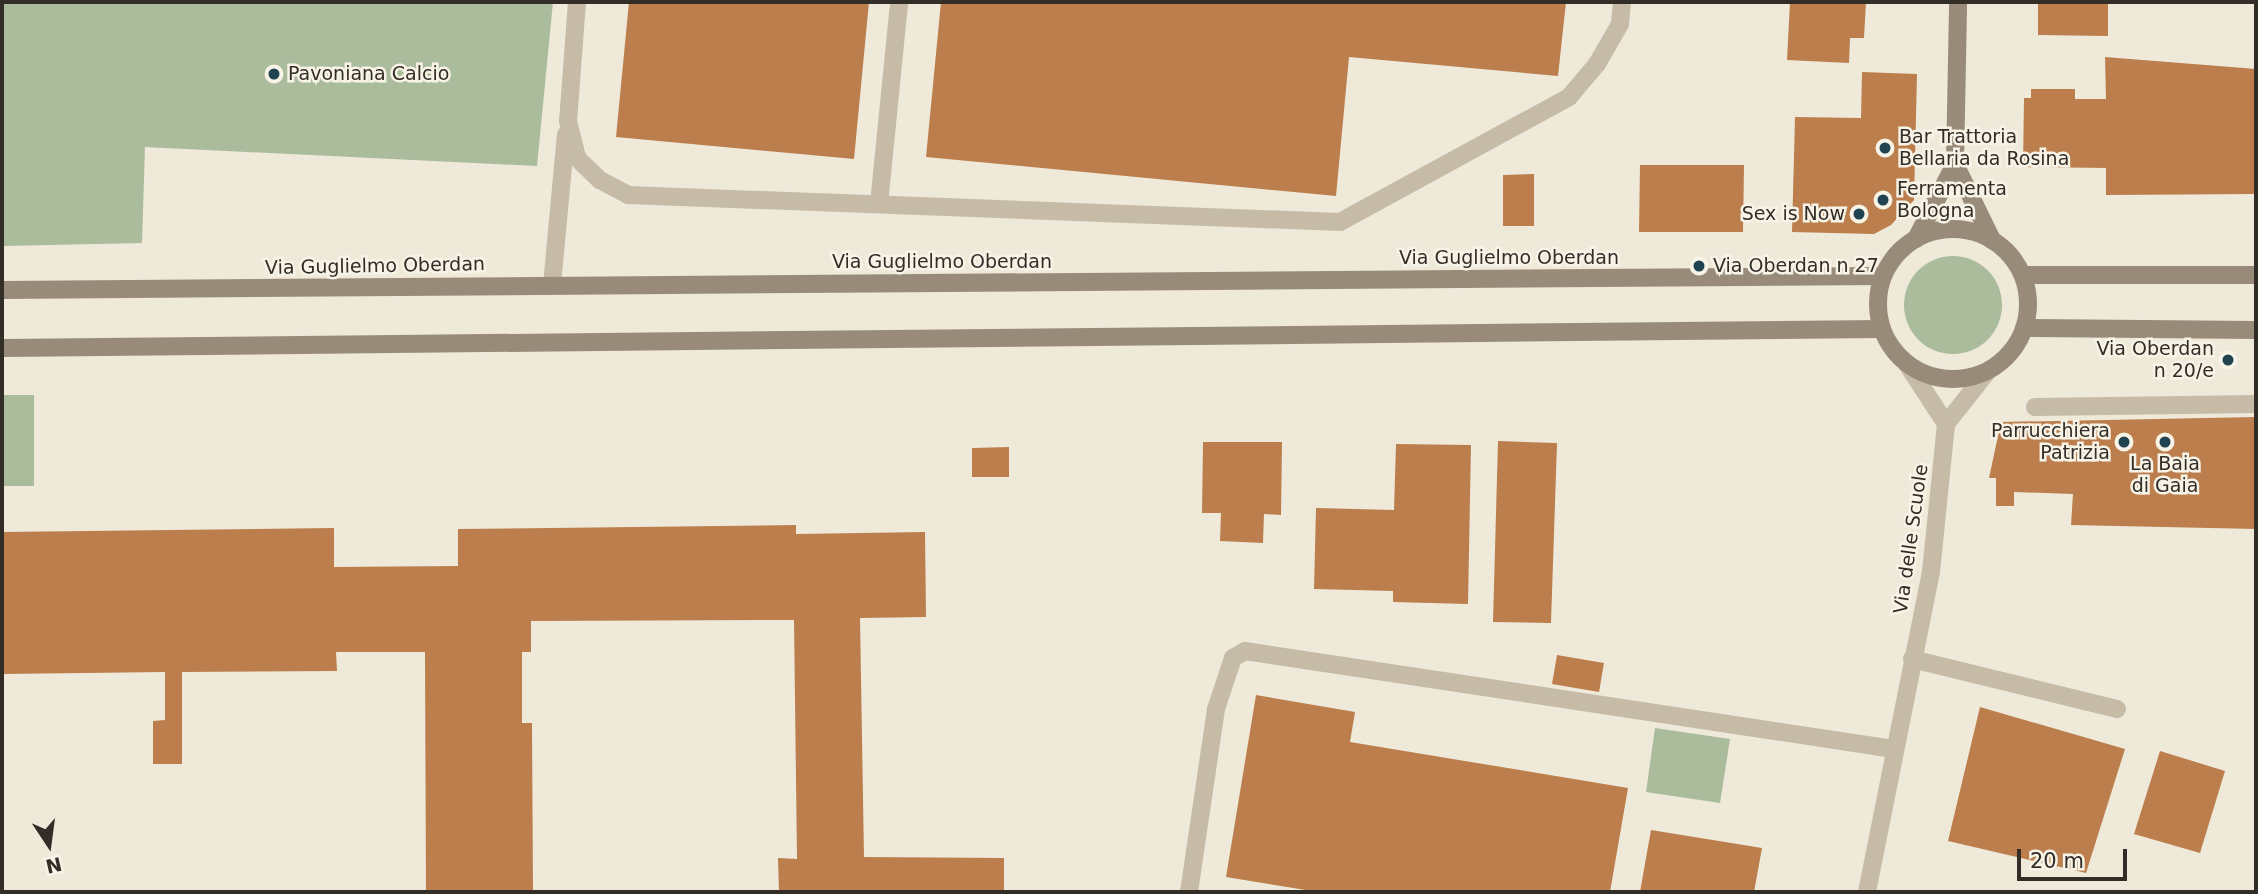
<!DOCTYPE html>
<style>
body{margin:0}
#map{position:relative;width:2258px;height:894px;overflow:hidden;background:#efe9da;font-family:"DejaVu Sans",sans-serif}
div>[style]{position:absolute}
.green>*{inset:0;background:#aabc9b}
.round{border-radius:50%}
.building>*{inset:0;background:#bb7e4c}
.lane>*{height:18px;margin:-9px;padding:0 9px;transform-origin:9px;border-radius:9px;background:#c5bba7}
.street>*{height:18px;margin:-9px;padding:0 9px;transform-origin:9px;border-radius:9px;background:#c5bba7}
.secondary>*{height:18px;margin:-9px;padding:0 9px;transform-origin:9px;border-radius:9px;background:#998b79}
.secondary>.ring{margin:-9px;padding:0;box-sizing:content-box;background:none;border:18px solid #998b79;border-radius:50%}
.dots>*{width:19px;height:19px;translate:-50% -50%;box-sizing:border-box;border:4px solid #f7f3e6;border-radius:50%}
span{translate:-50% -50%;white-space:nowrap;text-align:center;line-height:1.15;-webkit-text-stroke:5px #f7f3e6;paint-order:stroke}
.poi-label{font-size:19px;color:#332d27}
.left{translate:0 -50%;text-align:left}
.right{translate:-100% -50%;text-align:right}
.street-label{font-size:19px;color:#332d27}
.frame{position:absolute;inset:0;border:4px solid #332d27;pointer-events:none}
.north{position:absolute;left:14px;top:810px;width:70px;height:70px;-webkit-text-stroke:5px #f7f3e6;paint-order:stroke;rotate:167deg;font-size:19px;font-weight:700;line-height:28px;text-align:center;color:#332d27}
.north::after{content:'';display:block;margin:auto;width:24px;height:32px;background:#332d27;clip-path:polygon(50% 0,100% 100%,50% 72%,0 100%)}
.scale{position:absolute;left:2017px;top:849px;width:110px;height:32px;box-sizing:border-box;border:4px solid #332d27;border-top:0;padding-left:9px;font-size:21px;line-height:24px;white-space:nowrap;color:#332d27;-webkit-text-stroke:5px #f7f3e6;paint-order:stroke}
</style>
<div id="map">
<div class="green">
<i style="clip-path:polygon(2px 2px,553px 2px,537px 166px,145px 147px,142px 243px,2px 246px)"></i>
<i class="round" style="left:1904px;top:256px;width:98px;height:98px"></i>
<i style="clip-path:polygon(2px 395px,34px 395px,34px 486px,2px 486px)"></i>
<i style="clip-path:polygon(1655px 728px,1730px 739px,1720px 803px,1646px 792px)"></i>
</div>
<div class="building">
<i style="clip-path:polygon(629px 2px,869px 2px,854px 159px,616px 137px)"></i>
<i style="clip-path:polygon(941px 2px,1566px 2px,1558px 76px,1349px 57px,1336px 196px,926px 157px)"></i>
<i style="clip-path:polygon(1790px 2px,1866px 2px,1864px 38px,1850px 38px,1849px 63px,1787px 60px)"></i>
<i style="clip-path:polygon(2038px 2px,2108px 2px,2108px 36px,2038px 35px)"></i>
<i style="clip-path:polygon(2105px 57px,2256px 69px,2256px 194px,2106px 195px,2106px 168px,2023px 167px,2024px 98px,2031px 98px,2031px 89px,2075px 89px,2075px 99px,2106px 99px)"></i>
<i style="clip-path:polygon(1862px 72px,1917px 74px,1914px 200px,1891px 225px,1874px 234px,1792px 232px,1795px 117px,1861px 118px)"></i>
<i style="clip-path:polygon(1640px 165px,1744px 165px,1743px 232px,1639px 232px)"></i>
<i style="clip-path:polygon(1534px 174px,1534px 226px,1503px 226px,1503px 175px)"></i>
<i style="clip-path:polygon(2256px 417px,2256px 529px,2071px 525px,2073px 494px,2014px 492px,2014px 506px,1996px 506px,1996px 478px,1989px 478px,2001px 422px)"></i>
<i style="clip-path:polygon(1498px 441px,1557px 443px,1551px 623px,1493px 622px)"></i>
<i style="clip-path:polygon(1203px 442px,1282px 442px,1281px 515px,1264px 514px,1263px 543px,1220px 541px,1221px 513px,1202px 513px)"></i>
<i style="clip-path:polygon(1396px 444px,1471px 445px,1468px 604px,1393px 602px,1393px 591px,1314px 589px,1316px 508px,1394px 510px)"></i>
<i style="clip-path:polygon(1009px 447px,1009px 477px,972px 477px,972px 448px)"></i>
<i style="clip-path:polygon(796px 525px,796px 534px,925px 532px,926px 617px,860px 618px,864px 857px,1004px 858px,1004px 892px,779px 892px,778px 858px,797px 859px,794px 620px,531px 621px,531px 652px,522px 652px,522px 723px,532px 723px,533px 892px,426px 892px,425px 652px,336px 652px,337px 671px,182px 672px,182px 764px,153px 764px,153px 721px,165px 720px,165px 672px,2px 674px,2px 532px,334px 528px,334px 567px,458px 566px,458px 529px)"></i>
<i style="clip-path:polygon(1557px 655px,1604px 663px,1599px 692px,1552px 684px)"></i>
<i style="clip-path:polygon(1256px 695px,1355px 712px,1350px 742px,1628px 788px,1610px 892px,1318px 892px,1226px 877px)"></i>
<i style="clip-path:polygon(1980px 707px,2125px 749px,2086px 873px,1948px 841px)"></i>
<i style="clip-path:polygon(2160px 751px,2225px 771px,2200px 853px,2134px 834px)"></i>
<i style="clip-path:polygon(1651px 830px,1762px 848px,1754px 892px,1640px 892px)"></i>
</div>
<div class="lane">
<i style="left:577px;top:2px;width:119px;rotate:94.3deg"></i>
<i style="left:568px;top:121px;width:38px;rotate:76deg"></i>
<i style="left:577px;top:158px;width:32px;rotate:44deg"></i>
<i style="left:600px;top:180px;width:32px;rotate:28deg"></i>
<i style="left:628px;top:195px;width:713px;rotate:2.17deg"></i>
<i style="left:1340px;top:222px;width:261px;rotate:-28.6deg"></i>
<i style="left:1569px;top:97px;width:43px;rotate:-49.7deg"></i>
<i style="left:1597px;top:64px;width:46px;rotate:-60.1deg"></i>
<i style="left:1620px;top:24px;width:22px;rotate:-85deg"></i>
<i style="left:879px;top:204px;width:203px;rotate:-84.3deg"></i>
<i style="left:552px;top:285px;width:151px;rotate:-84.7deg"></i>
<i style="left:2035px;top:407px;width:221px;rotate:-0.8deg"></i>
<i style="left:1189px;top:892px;width:185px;rotate:-81.6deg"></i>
<i style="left:1216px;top:709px;width:54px;rotate:-71.6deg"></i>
<i style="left:1233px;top:658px;width:14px;rotate:-30deg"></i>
<i style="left:1245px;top:651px;width:656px;rotate:8.59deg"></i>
</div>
<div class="street">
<i style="left:1907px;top:364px;width:72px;rotate:57deg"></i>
<i style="left:1912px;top:659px;width:211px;rotate:13.7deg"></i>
<i style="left:1867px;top:892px;width:326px;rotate:-78.7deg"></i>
<i style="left:1931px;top:572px;width:149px;rotate:-84.2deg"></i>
<i style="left:1946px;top:424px;width:66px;rotate:-51.7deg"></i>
</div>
<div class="secondary">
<i style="left:1955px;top:164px;width:85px;rotate:64deg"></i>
<i class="ring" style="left:1878px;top:229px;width:132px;height:132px"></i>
<i style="left:1916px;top:239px;width:85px;rotate:-62.5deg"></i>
<i style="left:1955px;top:164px;width:162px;rotate:-88.9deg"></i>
<i style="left:2023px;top:275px;width:233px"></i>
<i style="left:2px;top:290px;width:1881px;rotate:-0.43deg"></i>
<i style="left:2024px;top:328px;width:232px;rotate:0.5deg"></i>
<i style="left:2px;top:348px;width:1879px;rotate:-0.58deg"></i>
</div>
<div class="dots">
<i style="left:274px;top:74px;background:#204350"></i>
<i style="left:1885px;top:148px;background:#204350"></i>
<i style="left:1883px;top:200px;background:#204350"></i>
<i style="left:1859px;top:214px;background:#204350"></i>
<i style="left:1699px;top:266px;background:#204350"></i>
<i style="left:2228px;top:360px;background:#204350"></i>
<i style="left:2124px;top:442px;background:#204350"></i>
<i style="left:2165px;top:442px;background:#204350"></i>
</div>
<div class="poi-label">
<span class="left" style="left:288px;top:74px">Pavoniana Calcio</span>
<span class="left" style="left:1899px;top:148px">Bar Trattoria<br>Bellaria da Rosina</span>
<span class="left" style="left:1897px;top:200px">Ferramenta<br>Bologna</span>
<span class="right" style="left:1845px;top:214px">Sex is Now</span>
<span class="left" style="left:1713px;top:266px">Via Oberdan n 27</span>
<span class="right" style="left:2214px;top:360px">Via Oberdan<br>n 20/e</span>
<span class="right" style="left:2110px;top:442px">Parrucchiera<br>Patrizia</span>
<span style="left:2165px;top:475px">La Baia<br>di Gaia</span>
</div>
<div class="street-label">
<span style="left:1509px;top:258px">Via Guglielmo Oberdan</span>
<span style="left:942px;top:262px">Via Guglielmo Oberdan</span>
<span style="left:375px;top:266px;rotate:-1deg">Via Guglielmo Oberdan</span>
<span style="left:1911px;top:539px;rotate:-82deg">Via delle Scuole</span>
</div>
<div class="frame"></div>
<div class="north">N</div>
<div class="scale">20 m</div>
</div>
